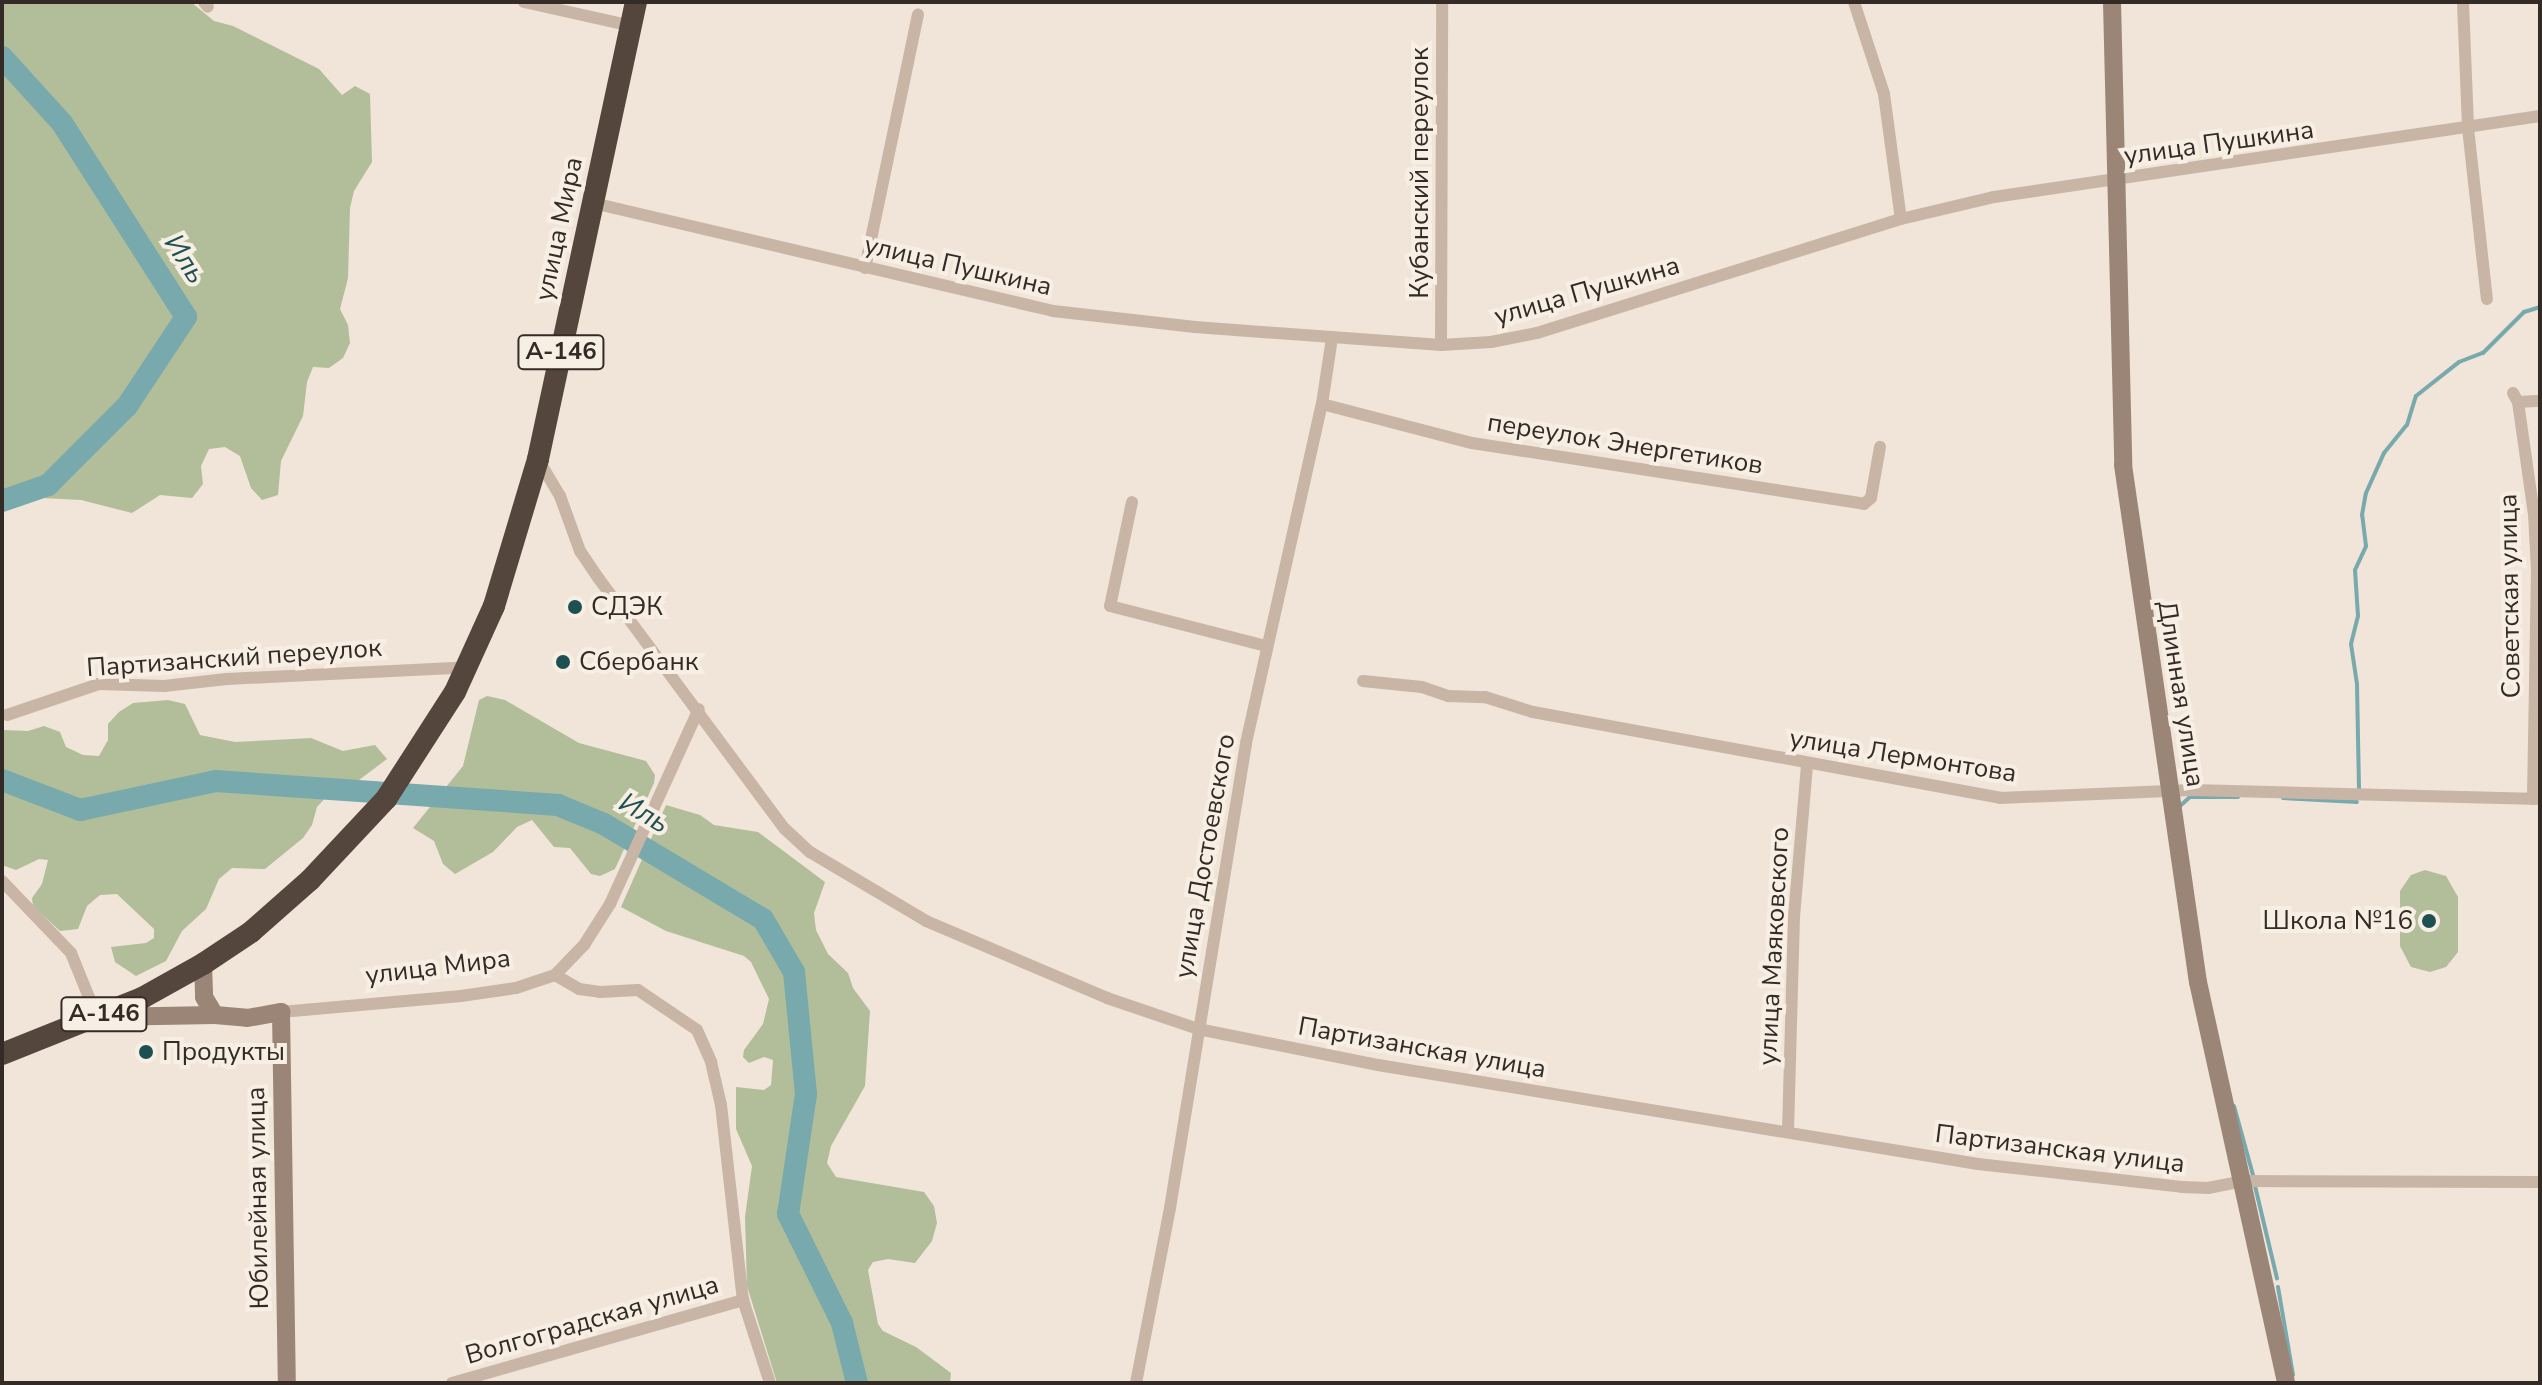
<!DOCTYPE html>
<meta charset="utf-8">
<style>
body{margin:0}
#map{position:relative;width:2542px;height:1385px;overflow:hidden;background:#f0e5d8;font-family:"Nunito Sans",sans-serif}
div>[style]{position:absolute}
.green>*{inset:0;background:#b1be99}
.stream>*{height:4px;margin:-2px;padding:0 2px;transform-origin:2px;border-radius:2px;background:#78a9ac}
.river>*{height:22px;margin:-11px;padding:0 11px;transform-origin:11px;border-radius:11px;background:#78a9ac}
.street>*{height:12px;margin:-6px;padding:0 6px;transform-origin:6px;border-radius:6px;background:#c8b5a5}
.secondary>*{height:18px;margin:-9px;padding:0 9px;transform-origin:9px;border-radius:9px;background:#9b8577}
.highway>*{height:22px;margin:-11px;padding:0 11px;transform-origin:11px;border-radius:11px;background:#54453d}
.dots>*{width:22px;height:22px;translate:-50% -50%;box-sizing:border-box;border:4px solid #f8efe4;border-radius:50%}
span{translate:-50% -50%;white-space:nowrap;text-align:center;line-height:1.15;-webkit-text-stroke:8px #f8efe4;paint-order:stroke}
.shield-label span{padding:2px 6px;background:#f8efe4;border:2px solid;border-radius:6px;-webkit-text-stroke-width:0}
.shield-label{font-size:24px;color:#342b26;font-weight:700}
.street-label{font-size:26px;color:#342b26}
.poi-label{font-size:26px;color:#342b26}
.left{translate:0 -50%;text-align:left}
.right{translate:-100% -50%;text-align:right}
.water-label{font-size:28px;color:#1d4f53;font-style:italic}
.frame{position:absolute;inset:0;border:4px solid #342b26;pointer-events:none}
</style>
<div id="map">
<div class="green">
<i style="clip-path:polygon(2px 2px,191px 2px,214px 21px,233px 26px,319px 69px,342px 95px,355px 86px,370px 94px,372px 162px,354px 191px,350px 208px,348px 278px,340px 309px,348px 325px,350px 343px,343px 358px,329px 368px,313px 367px,307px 382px,303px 416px,281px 461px,278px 495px,262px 500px,251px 488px,240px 456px,225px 447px,209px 449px,201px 466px,203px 484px,192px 498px,160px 495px,132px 513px,81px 500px,2px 496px)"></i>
<i style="clip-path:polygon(487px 696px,505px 700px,579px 743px,646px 761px,655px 775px,654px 783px,615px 869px,600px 876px,591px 874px,570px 848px,554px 847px,532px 820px,517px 827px,493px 852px,455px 874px,443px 864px,434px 841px,413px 828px,463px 766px,479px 700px)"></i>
<i style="clip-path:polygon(168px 700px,185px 704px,200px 735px,235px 742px,311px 738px,343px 751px,375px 745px,387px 759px,359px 780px,328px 795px,317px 807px,312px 825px,303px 838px,265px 869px,232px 868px,219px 879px,206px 909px,182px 931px,166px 961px,136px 976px,115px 962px,111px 947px,146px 943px,154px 938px,154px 929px,117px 894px,100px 895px,87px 906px,78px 929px,60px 931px,33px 906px,32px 898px,42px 884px,48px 860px,39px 859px,16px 870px,2px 865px,2px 730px,28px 731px,44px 726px,60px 732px,66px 747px,83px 755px,99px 756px,108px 740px,108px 724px,119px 712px,133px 703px)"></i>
<i style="clip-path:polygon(666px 805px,700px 815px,714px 825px,758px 832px,825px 882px,814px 913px,816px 930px,828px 954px,848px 973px,853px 988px,870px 1011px,865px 1086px,831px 1146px,827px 1163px,836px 1177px,924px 1192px,934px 1206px,937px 1223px,932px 1241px,915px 1263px,888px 1259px,873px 1262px,868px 1270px,878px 1324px,883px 1331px,916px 1347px,951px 1373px,950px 1383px,777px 1383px,747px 1286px,745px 1217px,752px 1166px,736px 1129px,736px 1087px,764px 1090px,771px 1085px,773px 1060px,764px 1057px,749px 1063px,743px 1057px,744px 1050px,763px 1024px,769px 999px,751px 962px,744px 956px,666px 931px,621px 907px)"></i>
<i style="clip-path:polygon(2425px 870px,2446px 876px,2458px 897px,2458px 952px,2446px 967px,2430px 972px,2411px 967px,2400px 946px,2400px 891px,2411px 875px)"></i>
</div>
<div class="stream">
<i style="left:2359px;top:789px;width:105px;rotate:-91.1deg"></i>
<i style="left:2357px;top:684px;width:40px;rotate:-98.5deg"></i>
<i style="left:2351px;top:644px;width:29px;rotate:-76deg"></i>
<i style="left:2358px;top:616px;width:46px;rotate:-93.7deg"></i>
<i style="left:2355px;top:570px;width:26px;rotate:-65deg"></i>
<i style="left:2366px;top:546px;width:31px;rotate:-97deg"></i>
<i style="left:2362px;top:515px;width:22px;rotate:-80deg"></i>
<i style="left:2366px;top:493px;width:44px;rotate:-65.8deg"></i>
<i style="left:2384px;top:453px;width:36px;rotate:-51deg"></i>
<i style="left:2407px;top:425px;width:30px;rotate:-73deg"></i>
<i style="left:2416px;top:396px;width:55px;rotate:-38.3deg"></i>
<i style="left:2459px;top:362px;width:26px;rotate:-21deg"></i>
<i style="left:2483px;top:353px;width:58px;rotate:-45deg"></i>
<i style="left:2524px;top:312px;width:17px;rotate:-17deg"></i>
<i style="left:2283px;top:798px;width:74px;rotate:3.1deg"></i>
<i style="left:2180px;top:806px;width:13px;rotate:-42deg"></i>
<i style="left:2190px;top:797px;width:48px"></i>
<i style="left:2234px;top:1106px;width:72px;rotate:74.6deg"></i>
<i style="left:2255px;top:1186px;width:95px;rotate:76.6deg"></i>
<i style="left:2278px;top:1287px;width:89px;rotate:80.3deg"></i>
</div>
<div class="river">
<i style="left:2px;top:57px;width:89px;rotate:47.7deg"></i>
<i style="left:62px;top:123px;width:230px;rotate:57.4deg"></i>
<i style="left:186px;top:317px;width:107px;rotate:123.5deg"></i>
<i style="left:127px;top:406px;width:112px;rotate:135deg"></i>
<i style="left:48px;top:485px;width:49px;rotate:160.8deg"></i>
<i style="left:2px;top:780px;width:84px;rotate:21deg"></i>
<i style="left:80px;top:810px;width:139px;rotate:-12deg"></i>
<i style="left:216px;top:781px;width:343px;rotate:4deg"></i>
<i style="left:558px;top:805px;width:50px;rotate:22.4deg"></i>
<i style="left:604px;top:824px;width:185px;rotate:30.9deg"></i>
<i style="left:763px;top:919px;width:61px;rotate:59.7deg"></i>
<i style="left:794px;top:972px;width:123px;rotate:84.4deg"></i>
<i style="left:806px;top:1094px;width:121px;rotate:98.5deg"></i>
<i style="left:788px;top:1214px;width:122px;rotate:63.6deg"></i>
<i style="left:842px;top:1323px;width:62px;rotate:76deg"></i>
</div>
<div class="street">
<i style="left:204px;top:2px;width:6px;rotate:51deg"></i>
<i style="left:524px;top:2px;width:111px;rotate:12.5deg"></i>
<i style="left:1854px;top:2px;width:97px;rotate:71.9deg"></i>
<i style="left:1884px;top:94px;width:126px;rotate:82.3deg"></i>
<i style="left:2463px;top:2px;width:126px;rotate:87.7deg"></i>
<i style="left:2468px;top:128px;width:172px;rotate:83.7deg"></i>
<i style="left:593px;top:203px;width:473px;rotate:13.2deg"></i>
<i style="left:1053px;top:311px;width:143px;rotate:6.4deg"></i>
<i style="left:1195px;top:327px;width:247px;rotate:4.2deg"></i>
<i style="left:1441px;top:345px;width:50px;rotate:-3.4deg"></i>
<i style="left:1491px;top:342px;width:47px;rotate:-11.1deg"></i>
<i style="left:1537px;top:333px;width:381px;rotate:-17.4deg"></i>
<i style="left:1901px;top:219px;width:96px;rotate:-13.3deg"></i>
<i style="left:1994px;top:197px;width:552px;rotate:-8.44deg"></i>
<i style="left:865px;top:268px;width:259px;rotate:-78.2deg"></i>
<i style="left:1441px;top:345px;width:343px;rotate:-89.8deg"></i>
<i style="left:2513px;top:393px;width:10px;rotate:61deg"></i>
<i style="left:2518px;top:402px;width:113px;rotate:81.9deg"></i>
<i style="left:2534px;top:514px;width:55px;rotate:86.9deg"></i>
<i style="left:2537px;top:569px;width:230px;rotate:91deg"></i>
<i style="left:2518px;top:402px;width:22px;rotate:-3deg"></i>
<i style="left:1322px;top:404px;width:155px;rotate:14.6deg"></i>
<i style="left:1472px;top:443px;width:397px;rotate:8.8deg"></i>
<i style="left:1864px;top:504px;width:9px;rotate:-41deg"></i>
<i style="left:1871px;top:498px;width:52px;rotate:-80deg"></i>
<i style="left:538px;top:459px;width:43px;rotate:59.3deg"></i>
<i style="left:560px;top:496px;width:59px;rotate:70deg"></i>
<i style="left:580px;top:551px;width:34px;rotate:56deg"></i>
<i style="left:599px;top:579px;width:312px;rotate:53.4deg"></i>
<i style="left:785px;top:829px;width:34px;rotate:43deg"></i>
<i style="left:810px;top:852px;width:135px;rotate:30.7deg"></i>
<i style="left:926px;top:921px;width:197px;rotate:23deg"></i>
<i style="left:1107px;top:998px;width:96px;rotate:18.8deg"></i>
<i style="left:1198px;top:1029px;width:184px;rotate:11.3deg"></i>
<i style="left:1378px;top:1065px;width:608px;rotate:9.37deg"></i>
<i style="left:1978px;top:1164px;width:205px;rotate:6.4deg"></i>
<i style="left:2182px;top:1187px;width:26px;rotate:2deg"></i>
<i style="left:2208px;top:1188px;width:37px;rotate:-11deg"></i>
<i style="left:2244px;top:1181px;width:296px;rotate:0.2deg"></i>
<i style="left:1132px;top:502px;width:106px;rotate:101.9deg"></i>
<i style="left:1110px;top:606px;width:161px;rotate:14.4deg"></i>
<i style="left:1363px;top:681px;width:59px;rotate:5.8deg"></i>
<i style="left:1422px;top:687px;width:28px;rotate:19deg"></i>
<i style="left:1448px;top:696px;width:37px;rotate:2deg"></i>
<i style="left:1485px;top:697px;width:50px;rotate:17.4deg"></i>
<i style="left:1533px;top:712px;width:475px;rotate:10.4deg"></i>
<i style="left:2000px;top:798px;width:192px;rotate:-2.4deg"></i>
<i style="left:2192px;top:790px;width:348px;rotate:1.5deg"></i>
<i style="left:7px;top:715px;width:97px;rotate:-18.6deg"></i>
<i style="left:99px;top:684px;width:65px;rotate:1.8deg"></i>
<i style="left:164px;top:686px;width:63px;rotate:-6.3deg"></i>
<i style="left:227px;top:679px;width:242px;rotate:-2.8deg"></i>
<i style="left:2px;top:881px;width:100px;rotate:46.2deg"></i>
<i style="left:71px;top:953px;width:69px;rotate:67.9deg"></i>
<i style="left:555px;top:975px;width:28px;rotate:30deg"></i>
<i style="left:579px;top:989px;width:21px;rotate:8deg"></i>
<i style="left:600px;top:992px;width:38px;rotate:-3deg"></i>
<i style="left:638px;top:990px;width:71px;rotate:34.1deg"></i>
<i style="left:697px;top:1030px;width:35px;rotate:66deg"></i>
<i style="left:711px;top:1062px;width:44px;rotate:76.9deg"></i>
<i style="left:721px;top:1105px;width:196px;rotate:83.6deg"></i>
<i style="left:743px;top:1300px;width:87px;rotate:72deg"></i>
<i style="left:281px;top:1012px;width:181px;rotate:-5.1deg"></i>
<i style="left:461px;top:996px;width:56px;rotate:-8.3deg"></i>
<i style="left:516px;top:988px;width:41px;rotate:-18.4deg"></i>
<i style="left:555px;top:975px;width:42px;rotate:-46deg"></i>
<i style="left:584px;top:945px;width:49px;rotate:-57.6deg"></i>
<i style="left:610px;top:904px;width:214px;rotate:-65.5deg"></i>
<i style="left:1788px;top:1131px;width:214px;rotate:-88.4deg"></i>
<i style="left:1794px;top:917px;width:153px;rotate:-85.1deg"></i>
<i style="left:452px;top:1383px;width:303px;rotate:-15.9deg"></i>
<i style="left:1136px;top:1383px;width:178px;rotate:-79deg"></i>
<i style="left:1170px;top:1208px;width:471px;rotate:-80.7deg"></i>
<i style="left:1246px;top:743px;width:347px;rotate:-77.4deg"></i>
<i style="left:1322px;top:404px;width:67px;rotate:-81.4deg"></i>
</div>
<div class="secondary">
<i style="left:2112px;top:2px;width:463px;rotate:88.6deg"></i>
<i style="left:2123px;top:465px;width:522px;rotate:81.75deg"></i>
<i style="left:2198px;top:982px;width:411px;rotate:77.6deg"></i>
<i style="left:203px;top:964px;width:33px;rotate:88deg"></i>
<i style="left:204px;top:997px;width:21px;rotate:59deg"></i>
<i style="left:215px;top:1015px;width:32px;rotate:5deg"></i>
<i style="left:247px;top:1018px;width:35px;rotate:-10deg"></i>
<i style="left:281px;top:1012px;width:371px;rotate:89.1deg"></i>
<i style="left:102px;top:1017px;width:113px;rotate:-1deg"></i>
</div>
<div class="highway">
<i style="left:2px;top:1054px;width:151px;rotate:-21.8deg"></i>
<i style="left:142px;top:998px;width:70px;rotate:-29.1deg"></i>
<i style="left:203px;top:964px;width:58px;rotate:-33.7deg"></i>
<i style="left:251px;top:932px;width:79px;rotate:-41.4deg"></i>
<i style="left:310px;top:880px;width:111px;rotate:-46.8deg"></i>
<i style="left:386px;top:799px;width:127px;rotate:-57.2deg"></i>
<i style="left:455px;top:692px;width:94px;rotate:-65.6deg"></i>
<i style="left:494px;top:606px;width:153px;rotate:-73.3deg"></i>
<i style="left:538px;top:459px;width:467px;rotate:-77.9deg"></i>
</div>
<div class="dots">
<i style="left:575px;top:607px;background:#1d4f53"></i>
<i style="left:563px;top:662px;background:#1d4f53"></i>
<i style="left:2429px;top:921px;background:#1d4f53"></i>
<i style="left:146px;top:1052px;background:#1d4f53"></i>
</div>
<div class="shield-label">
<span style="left:561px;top:352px">А-146</span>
<span style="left:104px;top:1014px">А-146</span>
</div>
<div class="street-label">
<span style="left:2219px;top:143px;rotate:-8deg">улица Пушкина</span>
<span style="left:1420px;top:173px;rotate:-90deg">Кубанский переулок</span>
<span style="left:559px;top:229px;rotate:-78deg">улица Мира</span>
<span style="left:958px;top:266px;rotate:13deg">улица Пушкина</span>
<span style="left:1587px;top:291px;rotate:-16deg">улица Пушкина</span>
<span style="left:1625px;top:444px;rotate:9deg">переулок Энергетиков</span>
<span style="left:2510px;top:596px;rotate:-91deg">Советская улица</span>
<span style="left:234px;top:658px;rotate:-4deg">Партизанский переулок</span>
<span style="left:2181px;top:694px;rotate:81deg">Длинная улица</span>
<span style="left:1903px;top:756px;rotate:9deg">улица Лермонтова</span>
<span style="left:1205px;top:856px;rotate:-80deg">улица Достоевского</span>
<span style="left:1774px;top:946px;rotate:-87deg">улица Маяковского</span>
<span style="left:438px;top:967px;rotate:-7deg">улица Мира</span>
<span style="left:1422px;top:1048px;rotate:10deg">Партизанская улица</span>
<span style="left:2060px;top:1149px;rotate:7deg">Партизанская улица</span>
<span style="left:258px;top:1198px;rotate:-91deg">Юбилейная улица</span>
<span style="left:592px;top:1320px;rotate:-16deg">Волгоградская улица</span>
</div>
<div class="poi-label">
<span class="left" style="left:591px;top:607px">СДЭК</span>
<span class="left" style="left:579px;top:662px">Сбербанк</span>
<span class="right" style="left:2413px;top:921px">Школа №16</span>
<span class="left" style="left:162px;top:1052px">Продукты</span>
</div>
<div class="water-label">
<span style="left:185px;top:259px;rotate:57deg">Иль</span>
<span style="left:644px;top:813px;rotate:30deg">Иль</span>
</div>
<div class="frame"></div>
</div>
